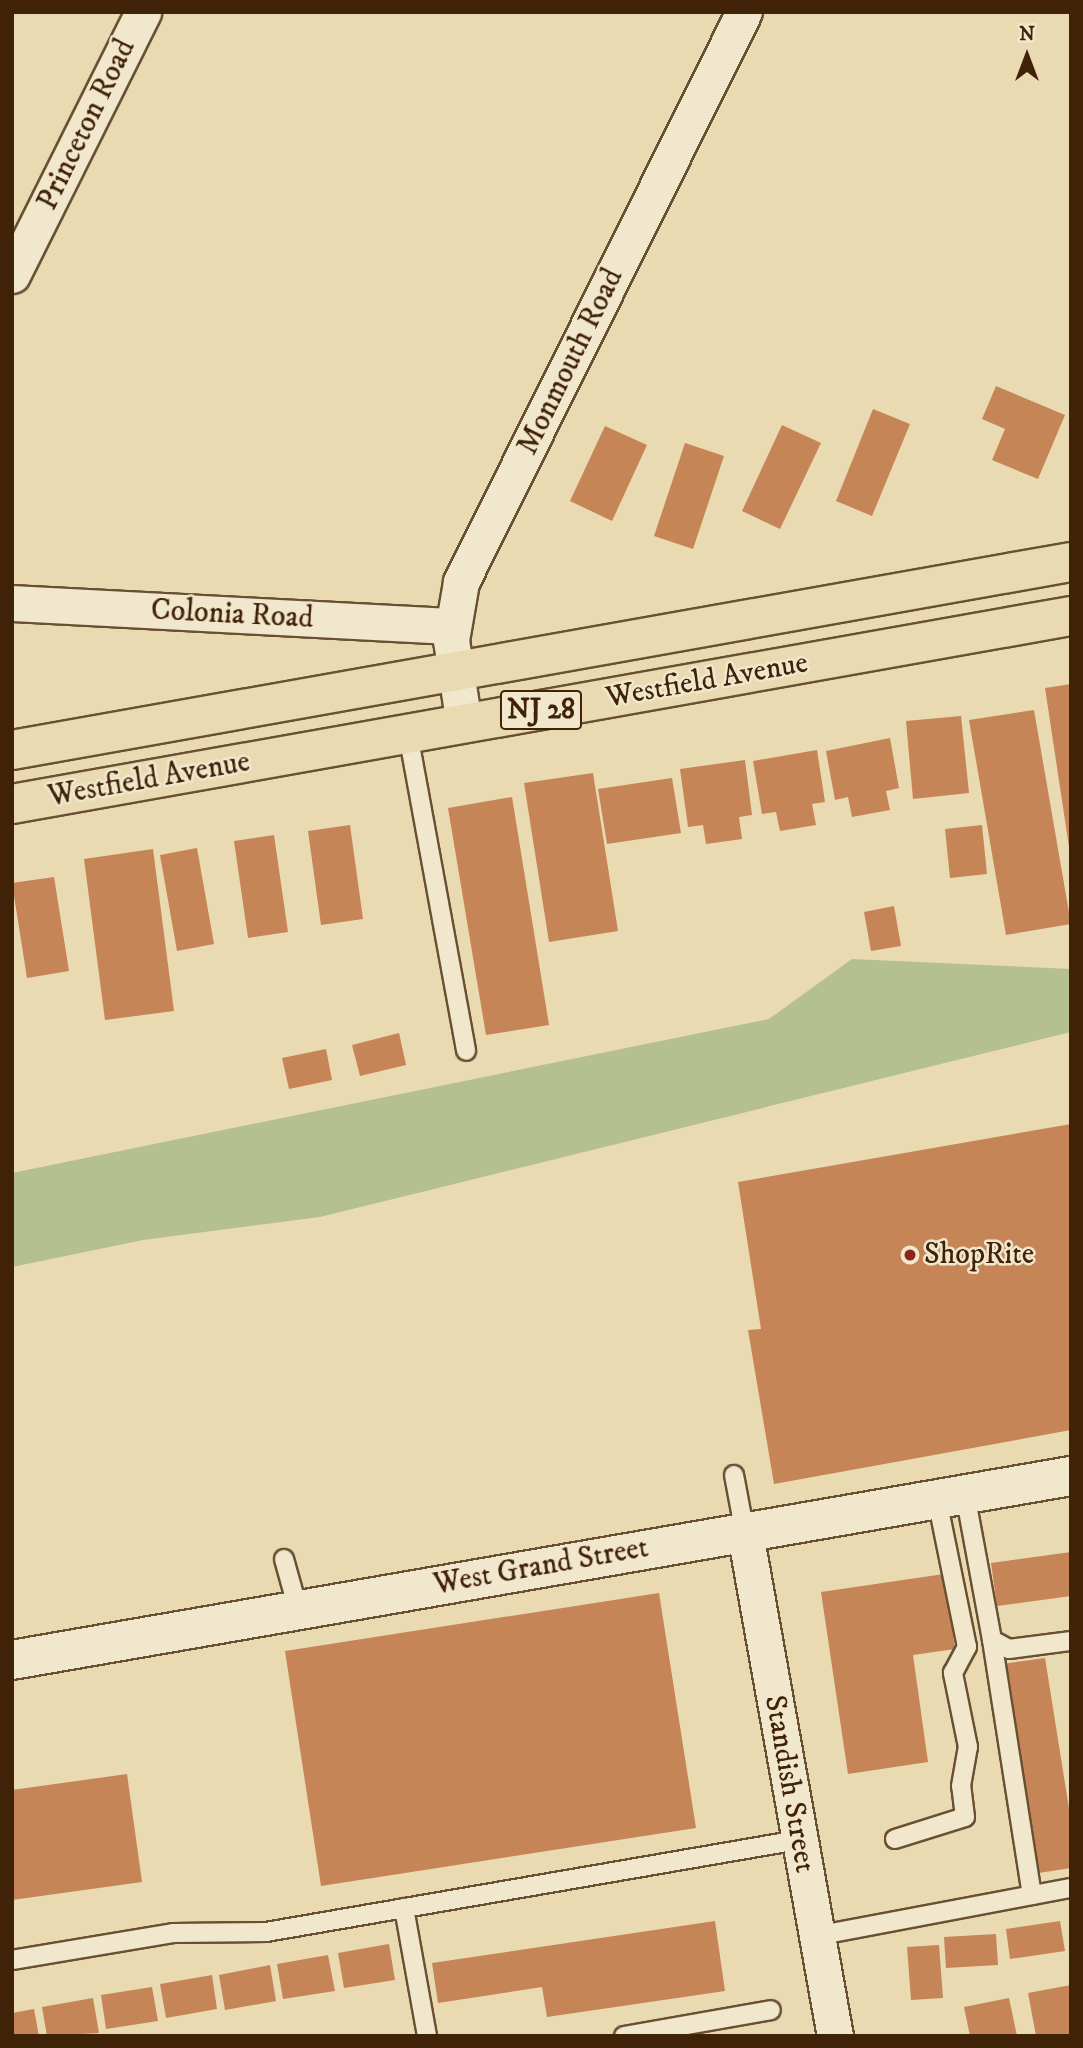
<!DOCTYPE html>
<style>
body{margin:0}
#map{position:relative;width:1083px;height:2048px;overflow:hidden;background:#e9dab2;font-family:"IM FELL DW Pica",serif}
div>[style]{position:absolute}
.green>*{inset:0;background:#b4c08e}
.building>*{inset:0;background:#c58557}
.roads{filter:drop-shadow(2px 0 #6a5032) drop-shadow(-2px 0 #6a5032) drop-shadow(0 2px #6a5032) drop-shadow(0 -2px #6a5032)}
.lane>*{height:18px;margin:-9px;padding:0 9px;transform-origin:9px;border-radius:9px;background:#f1e7cd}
.street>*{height:35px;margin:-17.5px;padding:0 17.5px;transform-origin:17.5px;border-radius:17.5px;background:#f1e7cd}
.secondary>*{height:38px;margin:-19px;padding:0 19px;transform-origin:19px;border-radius:19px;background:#f1e7cd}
.primary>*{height:38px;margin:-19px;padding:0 19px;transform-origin:19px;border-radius:19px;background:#e9dab2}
.dots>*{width:19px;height:19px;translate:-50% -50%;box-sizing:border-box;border:4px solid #f1e7cd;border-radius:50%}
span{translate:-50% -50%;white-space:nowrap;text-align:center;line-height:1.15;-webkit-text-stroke:5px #f1e7cd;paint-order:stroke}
.shield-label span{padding:2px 5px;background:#f1e7cd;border:2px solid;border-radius:5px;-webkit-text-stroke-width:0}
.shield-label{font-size:28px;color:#402208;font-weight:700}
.street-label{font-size:30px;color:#402208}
.poi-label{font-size:30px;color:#402208}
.left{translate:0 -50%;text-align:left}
.frame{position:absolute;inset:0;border:14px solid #402208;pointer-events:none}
.north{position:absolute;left:992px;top:21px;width:70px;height:70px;-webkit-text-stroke:5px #f1e7cd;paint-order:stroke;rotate:0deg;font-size:19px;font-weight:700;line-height:28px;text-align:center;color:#402208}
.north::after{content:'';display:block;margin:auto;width:24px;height:32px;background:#402208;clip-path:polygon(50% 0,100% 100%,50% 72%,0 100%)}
</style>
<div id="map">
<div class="green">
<i style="clip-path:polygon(852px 959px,1071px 969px,1071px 1032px,320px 1217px,143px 1240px,12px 1267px,12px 1173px,769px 1019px)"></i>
</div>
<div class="building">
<i style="clip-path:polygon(996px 386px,1065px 415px,1038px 479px,992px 460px,1005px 429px,982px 419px)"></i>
<i style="clip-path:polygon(873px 409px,910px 424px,872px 516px,836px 501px)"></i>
<i style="clip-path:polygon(782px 425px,821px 443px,780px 529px,742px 511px)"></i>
<i style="clip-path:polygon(605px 426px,647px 445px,612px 521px,570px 501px)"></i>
<i style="clip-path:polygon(685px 443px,724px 456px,693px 549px,654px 536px)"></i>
<i style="clip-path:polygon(1071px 684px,1071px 847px,1069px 847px,1045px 688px)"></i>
<i style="clip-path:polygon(1034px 710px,1071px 924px,1006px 935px,969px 720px)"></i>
<i style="clip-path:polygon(961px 716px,969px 793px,913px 799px,906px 721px)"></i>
<i style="clip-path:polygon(890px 738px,899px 788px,886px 791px,890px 810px,852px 817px,848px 797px,835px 800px,826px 751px)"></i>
<i style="clip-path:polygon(817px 750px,825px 802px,812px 804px,816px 825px,780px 831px,776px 812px,762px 814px,753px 761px)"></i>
<i style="clip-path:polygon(745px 760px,752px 815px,739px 817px,742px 839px,706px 844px,703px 825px,688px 827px,680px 769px)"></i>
<i style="clip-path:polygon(593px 773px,618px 931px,549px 942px,524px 783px)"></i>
<i style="clip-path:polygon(672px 778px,681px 833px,607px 844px,598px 789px)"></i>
<i style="clip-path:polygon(512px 797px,549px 1025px,486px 1035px,448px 808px)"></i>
<i style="clip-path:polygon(350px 825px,363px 919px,321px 925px,308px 831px)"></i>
<i style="clip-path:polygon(982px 825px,987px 874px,950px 878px,945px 829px)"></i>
<i style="clip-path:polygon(274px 835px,288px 932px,248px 938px,234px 841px)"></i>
<i style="clip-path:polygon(197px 848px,214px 944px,177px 951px,160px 855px)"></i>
<i style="clip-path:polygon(153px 849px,174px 1011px,105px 1020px,84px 859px)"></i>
<i style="clip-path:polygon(54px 877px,69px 971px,27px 978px,12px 883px)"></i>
<i style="clip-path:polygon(894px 906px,901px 946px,871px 951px,864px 912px)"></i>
<i style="clip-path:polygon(399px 1033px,406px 1065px,360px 1076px,352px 1045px)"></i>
<i style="clip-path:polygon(326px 1049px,332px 1080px,289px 1089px,282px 1058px)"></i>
<i style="clip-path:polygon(1071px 1124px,1071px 1430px,774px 1484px,748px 1330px,761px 1329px,738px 1182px)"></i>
<i style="clip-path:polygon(1071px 1552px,1071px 1596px,997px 1606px,991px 1563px)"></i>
<i style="clip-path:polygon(944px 1574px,955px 1649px,913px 1655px,928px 1762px,848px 1774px,821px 1592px)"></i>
<i style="clip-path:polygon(659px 1593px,696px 1828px,321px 1886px,285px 1651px)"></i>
<i style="clip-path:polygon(1045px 1658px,1071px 1821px,1071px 1868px,1032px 1874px,1002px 1664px)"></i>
<i style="clip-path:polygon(127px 1774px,142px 1882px,12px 1900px,12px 1790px)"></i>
<i style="clip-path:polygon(715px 1921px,725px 1991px,547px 2017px,542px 1987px,438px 2003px,432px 1963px)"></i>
<i style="clip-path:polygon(1060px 1921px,1065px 1951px,1010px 1959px,1006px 1929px)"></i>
<i style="clip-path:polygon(996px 1934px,998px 1965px,946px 1968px,944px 1937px)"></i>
<i style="clip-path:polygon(389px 1944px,395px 1980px,344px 1988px,338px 1953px)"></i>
<i style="clip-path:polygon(939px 1945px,943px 1998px,911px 2000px,907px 1947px)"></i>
<i style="clip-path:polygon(328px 1955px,335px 1991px,283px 1999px,277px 1964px)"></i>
<i style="clip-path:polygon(270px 1965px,276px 2001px,225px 2010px,219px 1975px)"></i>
<i style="clip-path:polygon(212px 1975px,217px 2009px,166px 2018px,160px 1984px)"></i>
<i style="clip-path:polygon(1071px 1985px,1071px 2036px,1036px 2036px,1028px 1993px)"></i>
<i style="clip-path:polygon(152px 1987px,158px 2021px,106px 2029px,101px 1995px)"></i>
<i style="clip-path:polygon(93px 1998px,99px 2033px,47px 2036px,42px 2007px)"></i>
<i style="clip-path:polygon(1009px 1998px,1017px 2036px,970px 2036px,964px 2007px)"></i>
<i style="clip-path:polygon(34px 2009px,39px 2036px,12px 2036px,12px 2013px)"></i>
</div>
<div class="roads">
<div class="lane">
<i style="left:408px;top:734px;width:322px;rotate:79.6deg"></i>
<i style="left:734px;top:1475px;width:59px;rotate:79.3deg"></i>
<i style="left:965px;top:1494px;width:148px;rotate:79.5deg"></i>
<i style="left:992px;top:1640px;width:19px;rotate:28deg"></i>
<i style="left:1009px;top:1649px;width:63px;rotate:-7.4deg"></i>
<i style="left:284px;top:1559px;width:52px;rotate:74.4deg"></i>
<i style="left:992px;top:1640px;width:258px;rotate:81.1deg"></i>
<i style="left:895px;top:1839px;width:73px;rotate:-17.4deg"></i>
<i style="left:965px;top:1817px;width:31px;rotate:-97deg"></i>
<i style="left:961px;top:1786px;width:40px;rotate:-80deg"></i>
<i style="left:968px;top:1747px;width:76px;rotate:-101.5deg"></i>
<i style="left:953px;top:1673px;width:30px;rotate:-62deg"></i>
<i style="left:967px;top:1647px;width:150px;rotate:-101.5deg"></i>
<i style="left:404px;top:1908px;width:130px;rotate:79.8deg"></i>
<i style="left:816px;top:1936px;width:259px;rotate:-10.7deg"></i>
<i style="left:12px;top:1960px;width:163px;rotate:-9.5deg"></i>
<i style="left:173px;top:1933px;width:93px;rotate:-0.6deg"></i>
<i style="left:266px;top:1932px;width:540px;rotate:-9.81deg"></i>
<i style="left:624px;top:2036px;width:149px;rotate:-10deg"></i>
</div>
<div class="street">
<i style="left:12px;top:275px;width:294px;rotate:-63.5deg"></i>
<i style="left:12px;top:603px;width:440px;rotate:3deg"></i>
<i style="left:464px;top:724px;width:85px;rotate:-98.8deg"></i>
<i style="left:451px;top:640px;width:59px;rotate:-80.2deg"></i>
<i style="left:461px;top:582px;width:636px;rotate:-63.6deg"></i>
<i style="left:745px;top:1533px;width:511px;rotate:79.86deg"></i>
</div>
<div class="secondary">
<i style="left:12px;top:1660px;width:1075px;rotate:-9.86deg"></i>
</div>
<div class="primary">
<i style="left:12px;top:750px;width:1076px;rotate:-10.07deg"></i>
<i style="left:12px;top:804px;width:1076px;rotate:-10.07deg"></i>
</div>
</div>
<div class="dots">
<i style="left:910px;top:1255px;background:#8f2418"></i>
</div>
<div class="shield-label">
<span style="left:541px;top:710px">NJ 28</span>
</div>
<div class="street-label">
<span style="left:87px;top:125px;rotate:-64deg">Princeton Road</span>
<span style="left:571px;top:362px;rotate:-64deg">Monmouth Road</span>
<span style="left:232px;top:615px;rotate:3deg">Colonia Road</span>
<span style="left:707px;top:681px;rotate:-10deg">Westfield Avenue</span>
<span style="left:149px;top:780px;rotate:-10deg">Westfield Avenue</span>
<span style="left:541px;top:1567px;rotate:-10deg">West Grand Street</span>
<span style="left:789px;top:1784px;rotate:80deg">Standish Street</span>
</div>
<div class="poi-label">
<span class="left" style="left:924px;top:1255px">ShopRite</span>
</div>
<div class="frame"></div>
<div class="north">N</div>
</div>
